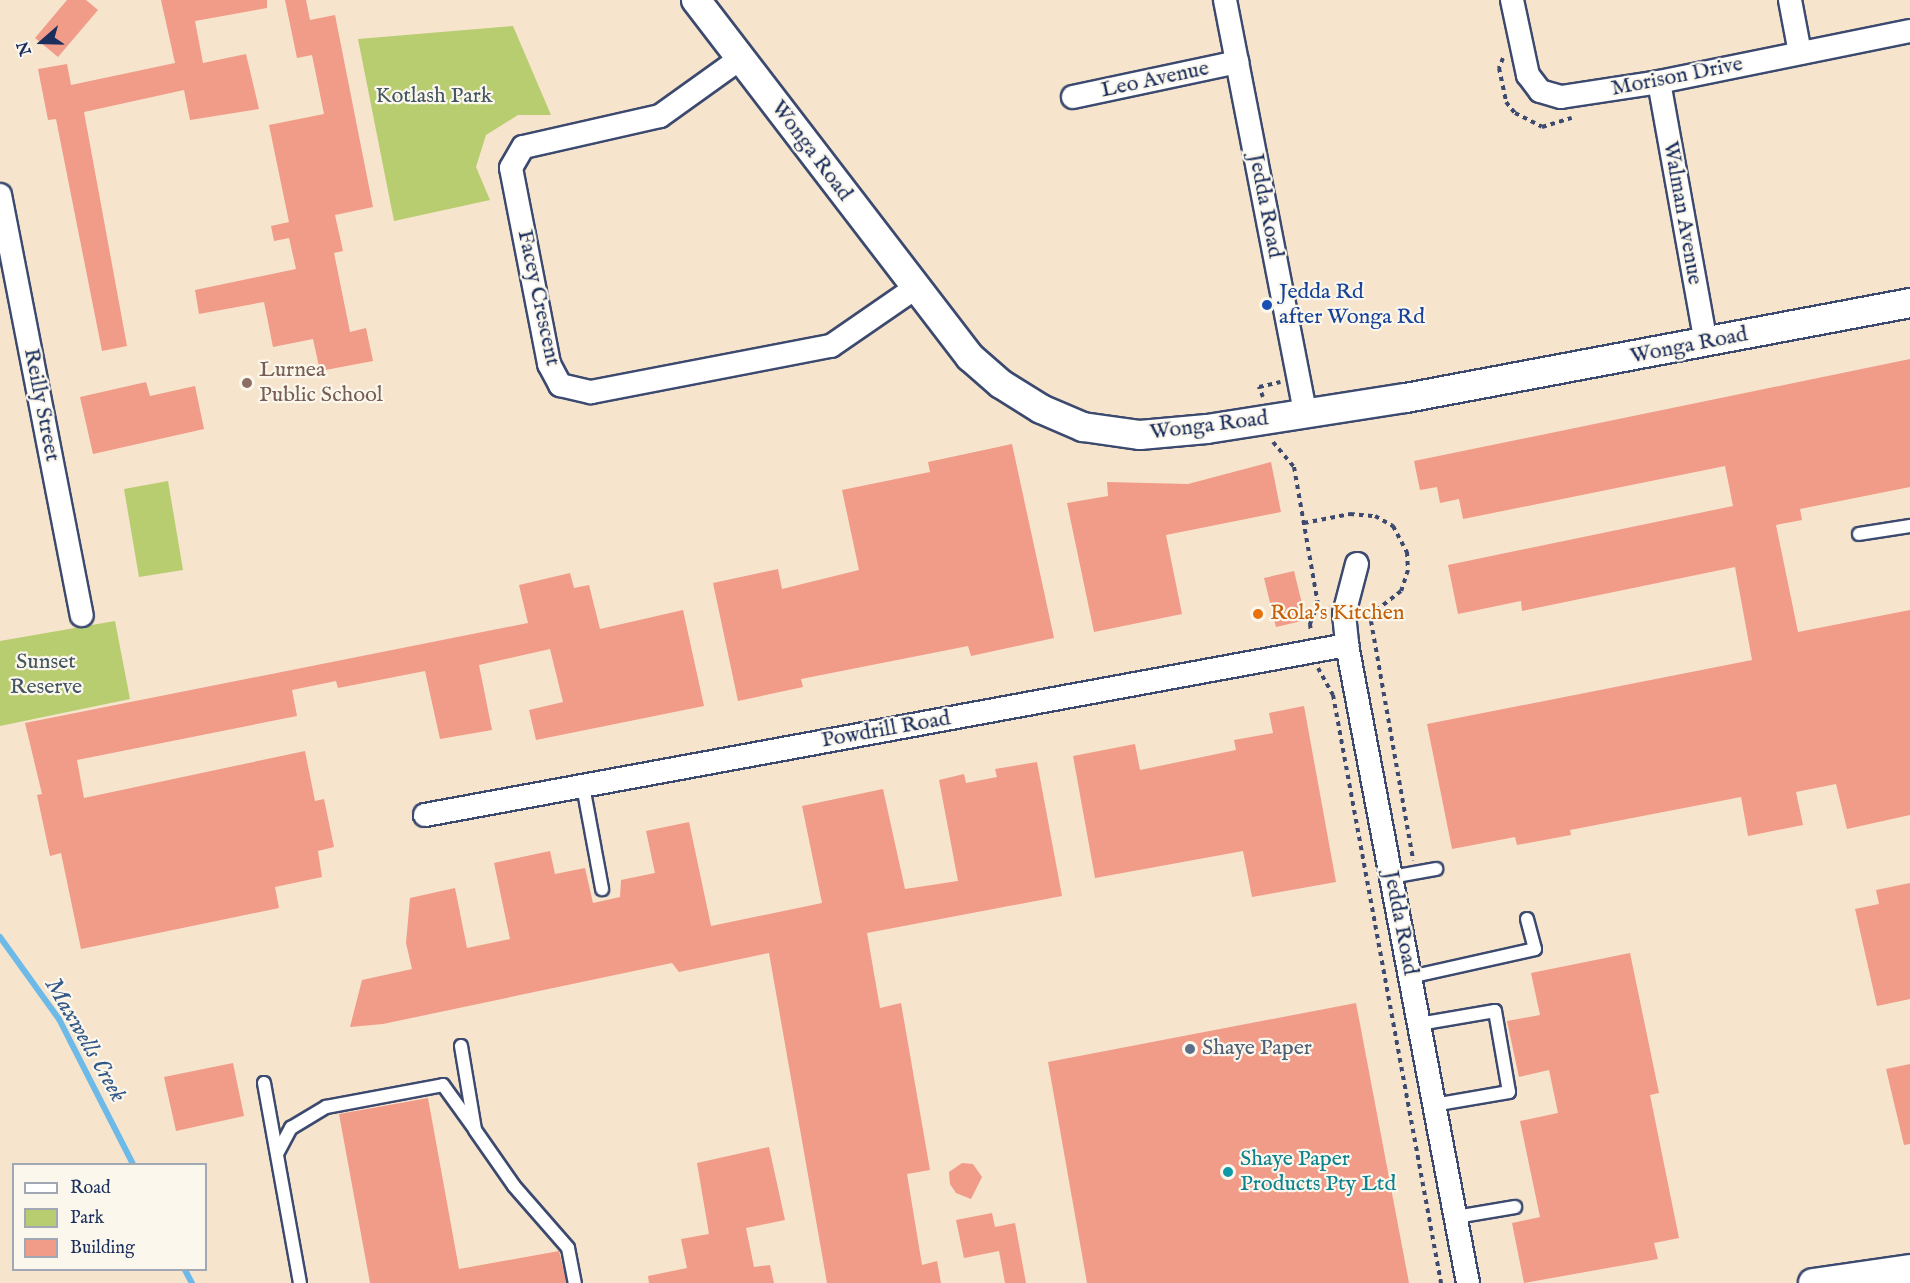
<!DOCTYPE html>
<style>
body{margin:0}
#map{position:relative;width:1910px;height:1283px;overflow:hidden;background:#f7e4cd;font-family:"IM FELL English",serif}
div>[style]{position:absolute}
.green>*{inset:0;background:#b8cc70}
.stream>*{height:6px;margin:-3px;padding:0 3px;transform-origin:3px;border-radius:3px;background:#6db9e7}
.building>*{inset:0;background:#f19b89}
.path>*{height:4px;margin-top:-2px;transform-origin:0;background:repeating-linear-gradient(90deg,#3c4a6f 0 4.5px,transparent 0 9px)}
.roads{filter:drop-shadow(2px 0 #3c4a6f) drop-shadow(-2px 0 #3c4a6f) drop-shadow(0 2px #3c4a6f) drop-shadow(0 -2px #3c4a6f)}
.service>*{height:12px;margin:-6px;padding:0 6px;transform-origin:6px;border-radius:6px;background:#fff}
.minor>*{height:22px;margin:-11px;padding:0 11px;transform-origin:11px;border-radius:11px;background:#fff}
.tertiary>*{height:28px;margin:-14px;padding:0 14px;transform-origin:14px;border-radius:14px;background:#fff}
.dots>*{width:16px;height:16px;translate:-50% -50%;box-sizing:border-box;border:3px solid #fbf7ec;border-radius:50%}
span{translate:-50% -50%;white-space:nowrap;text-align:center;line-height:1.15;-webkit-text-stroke:4.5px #fbf7ec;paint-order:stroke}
.street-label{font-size:22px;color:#1b2f5e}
.park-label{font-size:22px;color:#425662}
.transit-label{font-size:22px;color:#164399}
.left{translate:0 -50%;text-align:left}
.education-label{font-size:22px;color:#785e54}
.food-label{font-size:22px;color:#c56008}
.service-label{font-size:22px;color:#4e5e75}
.culture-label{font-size:22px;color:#0d838f}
.water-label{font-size:24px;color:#345887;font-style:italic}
.legend{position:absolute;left:12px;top:1163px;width:195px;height:108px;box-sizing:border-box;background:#fbf7ec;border:2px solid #a1a7b3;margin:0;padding:8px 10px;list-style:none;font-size:18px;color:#1b2f5e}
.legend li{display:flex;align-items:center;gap:12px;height:30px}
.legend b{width:30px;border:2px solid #a1a7b3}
.north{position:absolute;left:12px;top:12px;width:60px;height:60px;-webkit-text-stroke:4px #fbf7ec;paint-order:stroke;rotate:250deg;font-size:16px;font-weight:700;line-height:24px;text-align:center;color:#1b2f5e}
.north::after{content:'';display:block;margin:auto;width:21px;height:27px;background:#1b2f5e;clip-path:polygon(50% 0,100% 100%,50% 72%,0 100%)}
</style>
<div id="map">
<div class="green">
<i style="clip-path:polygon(513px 26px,551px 115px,518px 115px,486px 135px,476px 167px,490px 200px,394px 221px,358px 39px)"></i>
<i style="clip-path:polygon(168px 481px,183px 570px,139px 577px,124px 489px)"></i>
<i style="clip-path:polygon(115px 621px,130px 699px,0 726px,0 641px)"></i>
</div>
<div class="stream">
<i style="left:0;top:937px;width:101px;rotate:54.3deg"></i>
<i style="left:59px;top:1019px;width:163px;rotate:63deg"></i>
<i style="left:185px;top:1270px;width:15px;rotate:62deg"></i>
</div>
<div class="building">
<i style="clip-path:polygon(67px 0,86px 0,98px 10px,58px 57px,35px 38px)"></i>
<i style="clip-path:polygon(161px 0,267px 0,267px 8px,195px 21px,203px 63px,246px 54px,259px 109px,190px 120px,184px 90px,84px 112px,127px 346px,102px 351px,56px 119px,48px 120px,38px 69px,67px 64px,71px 85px,175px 63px)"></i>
<i style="clip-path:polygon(285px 0,306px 0,310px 20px,335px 15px,373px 207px,335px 215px,343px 251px,334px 253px,350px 332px,366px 328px,373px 361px,320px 371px,313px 339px,273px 347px,264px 302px,199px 314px,195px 290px,296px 269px,289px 238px,274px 241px,271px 226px,289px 222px,269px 125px,324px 114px,312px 55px,297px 58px)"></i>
<i style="clip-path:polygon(1910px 359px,1910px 487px,1800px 509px,1802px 520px,1776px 525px,1798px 632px,1910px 610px,1910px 815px,1847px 829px,1836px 784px,1796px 792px,1803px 825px,1748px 836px,1741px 797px,1570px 830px,1571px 835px,1517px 845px,1515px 837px,1452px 849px,1427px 724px,1752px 660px,1735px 567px,1522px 611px,1521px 601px,1458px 614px,1448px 565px,1733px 506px,1725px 466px,1463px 519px,1459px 499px,1440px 503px,1437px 487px,1420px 490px,1414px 461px)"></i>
<i style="clip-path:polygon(146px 382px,150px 396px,195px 386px,204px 429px,93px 454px,80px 397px)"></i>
<i style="clip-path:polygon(1012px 444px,1054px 638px,971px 656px,968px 646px,801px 679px,803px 687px,738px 701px,713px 583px,778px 569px,782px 589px,859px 570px,842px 490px,930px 472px,928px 462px)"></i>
<i style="clip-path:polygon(1271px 462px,1281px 512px,1166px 535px,1182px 614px,1094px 632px,1067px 503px,1108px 496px,1107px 482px,1188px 484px)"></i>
<i style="clip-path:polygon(1294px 571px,1306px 620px,1276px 627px,1264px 578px)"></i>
<i style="clip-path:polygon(570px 573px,574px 588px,589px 585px,600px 629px,683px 610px,704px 706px,536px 740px,529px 710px,563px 702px,550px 649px,479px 665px,492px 730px,440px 739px,425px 671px,338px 688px,336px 681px,292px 690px,297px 716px,77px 760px,84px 798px,305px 751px,315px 801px,324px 799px,334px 847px,318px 851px,322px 877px,275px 887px,279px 908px,81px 949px,61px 853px,50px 856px,37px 795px,42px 794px,25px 723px,528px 623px,519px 585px)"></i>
<i style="clip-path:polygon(1304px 706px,1336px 882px,1252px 897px,1243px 851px,1095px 878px,1073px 756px,1135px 744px,1140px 770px,1236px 750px,1234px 740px,1273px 733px,1269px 713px)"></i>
<i style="clip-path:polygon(1037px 762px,1062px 896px,867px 933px,880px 1008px,901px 1003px,930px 1170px,907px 1174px,922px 1265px,937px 1261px,941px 1283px,827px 1283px,769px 953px,679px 972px,672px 963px,383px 1024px,350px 1027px,362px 980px,412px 969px,406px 943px,410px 898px,455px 888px,467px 948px,510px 939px,494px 863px,550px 851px,555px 874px,585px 868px,593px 903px,620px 897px,621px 880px,655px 873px,646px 831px,689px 822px,711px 926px,822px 903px,802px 806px,883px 789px,905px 889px,958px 881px,939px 780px,964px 774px,966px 783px,997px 777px,995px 769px)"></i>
<i style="clip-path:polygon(1910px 883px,1910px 999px,1877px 1006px,1855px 909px,1879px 904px,1876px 890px)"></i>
<i style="clip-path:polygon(1630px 953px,1659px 1093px,1650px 1095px,1679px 1238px,1654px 1243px,1658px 1259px,1524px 1283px,1512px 1223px,1540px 1217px,1520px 1121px,1558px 1113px,1549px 1070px,1519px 1077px,1507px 1021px,1540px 1015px,1531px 973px)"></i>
<i style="clip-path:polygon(1356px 1003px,1409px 1283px,1087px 1283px,1048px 1062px)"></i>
<i style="clip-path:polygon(233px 1063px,244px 1116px,176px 1131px,164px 1077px)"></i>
<i style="clip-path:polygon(1910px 1064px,1910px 1144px,1904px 1145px,1886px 1069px)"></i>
<i style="clip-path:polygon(428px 1098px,459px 1269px,559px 1251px,567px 1283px,370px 1283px,339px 1114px)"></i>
<i style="clip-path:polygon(769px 1147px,785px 1220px,746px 1228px,754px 1267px,770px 1265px,774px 1283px,649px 1283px,648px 1276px,687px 1268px,681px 1239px,709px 1234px,697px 1163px)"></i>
<i style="clip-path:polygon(962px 1163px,973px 1164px,982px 1177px,971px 1199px,956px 1193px,950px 1184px,949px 1172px)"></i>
<i style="clip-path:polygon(992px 1213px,995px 1227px,1015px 1223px,1026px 1283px,1005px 1283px,999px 1251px,964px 1258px,956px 1220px)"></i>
</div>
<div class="path">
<i style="left:1503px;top:58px;width:11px;rotate:112deg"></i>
<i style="left:1499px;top:68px;width:35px;rotate:78deg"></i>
<i style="left:1506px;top:102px;width:14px;rotate:51deg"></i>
<i style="left:1515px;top:113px;width:30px;rotate:27deg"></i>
<i style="left:1542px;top:127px;width:31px;rotate:-17deg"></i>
<i style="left:1263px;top:397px;width:11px;rotate:-112deg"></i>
<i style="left:1259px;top:387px;width:22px;rotate:-13deg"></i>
<i style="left:1273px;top:442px;width:33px;rotate:50deg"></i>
<i style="left:1294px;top:467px;width:139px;rotate:80.1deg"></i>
<i style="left:1318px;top:604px;width:22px;rotate:112deg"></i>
<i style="left:1310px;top:624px;width:8px;rotate:83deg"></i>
<i style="left:1304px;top:523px;width:47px;rotate:-11.1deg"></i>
<i style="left:1350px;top:514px;width:25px;rotate:5deg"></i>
<i style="left:1375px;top:516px;width:21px;rotate:29deg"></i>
<i style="left:1393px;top:526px;width:30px;rotate:62deg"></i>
<i style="left:1407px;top:552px;width:18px;rotate:87deg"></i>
<i style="left:1408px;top:570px;width:22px;rotate:108deg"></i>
<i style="left:1401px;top:591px;width:31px;rotate:142deg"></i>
<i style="left:1377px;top:610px;width:13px;rotate:119deg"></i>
<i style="left:1371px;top:621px;width:243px;rotate:80deg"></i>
<i style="left:1318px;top:668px;width:31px;rotate:61deg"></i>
<i style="left:1333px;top:695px;width:598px;rotate:79.59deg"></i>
</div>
<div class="roads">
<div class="service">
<i style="left:1859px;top:534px;width:52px;rotate:-8.9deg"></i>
<i style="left:583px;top:786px;width:105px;rotate:79.5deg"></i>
<i style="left:1391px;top:877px;width:46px;rotate:-10.1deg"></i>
<i style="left:1410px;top:977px;width:128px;rotate:-12.6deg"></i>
<i style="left:1535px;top:949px;width:31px;rotate:-105deg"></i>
<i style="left:1419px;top:1024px;width:77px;rotate:-9.7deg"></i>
<i style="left:1495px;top:1011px;width:82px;rotate:80.2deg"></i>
<i style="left:1509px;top:1092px;width:76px;rotate:170.2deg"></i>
<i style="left:461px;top:1046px;width:85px;rotate:80.5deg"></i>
<i style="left:475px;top:1130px;width:68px;rotate:55.1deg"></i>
<i style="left:514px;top:1186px;width:82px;rotate:48.9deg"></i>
<i style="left:568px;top:1248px;width:36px;rotate:79deg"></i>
<i style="left:264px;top:1083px;width:203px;rotate:79.8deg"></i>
<i style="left:277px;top:1154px;width:30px;rotate:-62deg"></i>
<i style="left:291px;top:1128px;width:41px;rotate:-31deg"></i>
<i style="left:326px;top:1107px;width:119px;rotate:-10.6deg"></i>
<i style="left:443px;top:1085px;width:53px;rotate:54.2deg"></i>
<i style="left:1456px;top:1217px;width:60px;rotate:-9.6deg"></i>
</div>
<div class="minor">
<i style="left:1225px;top:0;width:421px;rotate:79deg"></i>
<i style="left:1512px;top:0;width:77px;rotate:78deg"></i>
<i style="left:1528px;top:75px;width:20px;rotate:53deg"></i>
<i style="left:1540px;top:91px;width:22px;rotate:16deg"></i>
<i style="left:1561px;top:97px;width:99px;rotate:-8.7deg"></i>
<i style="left:1659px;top:82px;width:256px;rotate:-11.5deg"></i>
<i style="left:1790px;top:0;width:54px;rotate:79.3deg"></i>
<i style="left:741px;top:58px;width:100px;rotate:144.4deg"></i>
<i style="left:660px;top:116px;width:140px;rotate:167.2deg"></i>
<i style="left:523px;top:147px;width:24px;rotate:120deg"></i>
<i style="left:511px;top:168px;width:200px;rotate:79deg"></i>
<i style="left:549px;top:364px;width:24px;rotate:62deg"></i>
<i style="left:560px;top:385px;width:32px;rotate:13deg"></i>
<i style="left:591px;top:392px;width:244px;rotate:-10.9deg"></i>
<i style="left:831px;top:346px;width:102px;rotate:-34.6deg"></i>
<i style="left:1659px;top:82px;width:266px;rotate:79.8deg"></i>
<i style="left:1073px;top:97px;width:168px;rotate:-12deg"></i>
<i style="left:0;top:195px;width:428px;rotate:79deg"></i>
<i style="left:1357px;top:564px;width:52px;rotate:104.6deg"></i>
<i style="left:1344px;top:614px;width:31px;rotate:84deg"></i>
<i style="left:1347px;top:645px;width:649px;rotate:79.26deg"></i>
<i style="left:425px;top:815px;width:938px;rotate:-10.45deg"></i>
</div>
<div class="tertiary">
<i style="left:696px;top:0;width:450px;rotate:52.5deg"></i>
<i style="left:970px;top:357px;width:41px;rotate:41.1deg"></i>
<i style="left:1001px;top:384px;width:47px;rotate:32deg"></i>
<i style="left:1041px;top:409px;width:46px;rotate:23.2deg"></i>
<i style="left:1083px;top:427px;width:58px;rotate:8deg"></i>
<i style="left:1140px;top:435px;width:67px;rotate:-5.1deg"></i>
<i style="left:1207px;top:429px;width:201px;rotate:-8.9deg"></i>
<i style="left:1406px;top:398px;width:513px;rotate:-10.67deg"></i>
<i style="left:1813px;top:1283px;width:98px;rotate:-8.2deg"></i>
</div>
</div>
<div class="dots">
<i style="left:1267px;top:305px;background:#1a4fb4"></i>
<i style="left:247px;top:383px;background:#8d6e63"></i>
<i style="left:1258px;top:614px;background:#e8710a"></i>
<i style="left:1190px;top:1049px;background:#5c6f8a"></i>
<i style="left:1228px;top:1172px;background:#0f9aa8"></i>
</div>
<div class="street-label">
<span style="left:1677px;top:77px;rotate:-11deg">Morison Drive</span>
<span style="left:1155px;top:80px;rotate:-12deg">Leo Avenue</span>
<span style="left:811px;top:151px;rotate:53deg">Wonga Road</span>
<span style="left:1265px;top:206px;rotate:79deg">Jedda Road</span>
<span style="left:1682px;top:213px;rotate:80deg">Walman Avenue</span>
<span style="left:538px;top:298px;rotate:78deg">Facey Crescent</span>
<span style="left:1689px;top:346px;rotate:-11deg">Wonga Road</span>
<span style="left:41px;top:405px;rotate:79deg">Reilly Street</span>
<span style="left:1209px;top:426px;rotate:-7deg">Wonga Road</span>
<span style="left:886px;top:730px;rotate:-10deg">Powdrill Road</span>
<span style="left:1400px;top:923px;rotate:79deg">Jedda Road</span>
</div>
<div class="park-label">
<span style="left:434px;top:97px">Kotlash Park</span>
<span style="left:46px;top:675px">Sunset<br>Reserve</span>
</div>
<div class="transit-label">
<span class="left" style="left:1279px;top:305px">Jedda Rd<br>after Wonga Rd</span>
</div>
<div class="education-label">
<span class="left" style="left:259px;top:383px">Lurnea<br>Public School</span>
</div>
<div class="food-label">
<span class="left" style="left:1270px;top:614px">Rola's Kitchen</span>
</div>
<div class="service-label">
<span class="left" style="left:1202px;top:1049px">Shaye Paper</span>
</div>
<div class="culture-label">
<span class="left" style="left:1240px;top:1172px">Shaye Paper<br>Products Pty Ltd</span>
</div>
<div class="water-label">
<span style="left:85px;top:1040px;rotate:60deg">Maxwells Creek</span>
</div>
<ul class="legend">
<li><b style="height:8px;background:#fff"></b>Road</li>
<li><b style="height:16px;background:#b8cc70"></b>Park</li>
<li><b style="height:16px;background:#f19b89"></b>Building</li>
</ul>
<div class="north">N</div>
</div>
